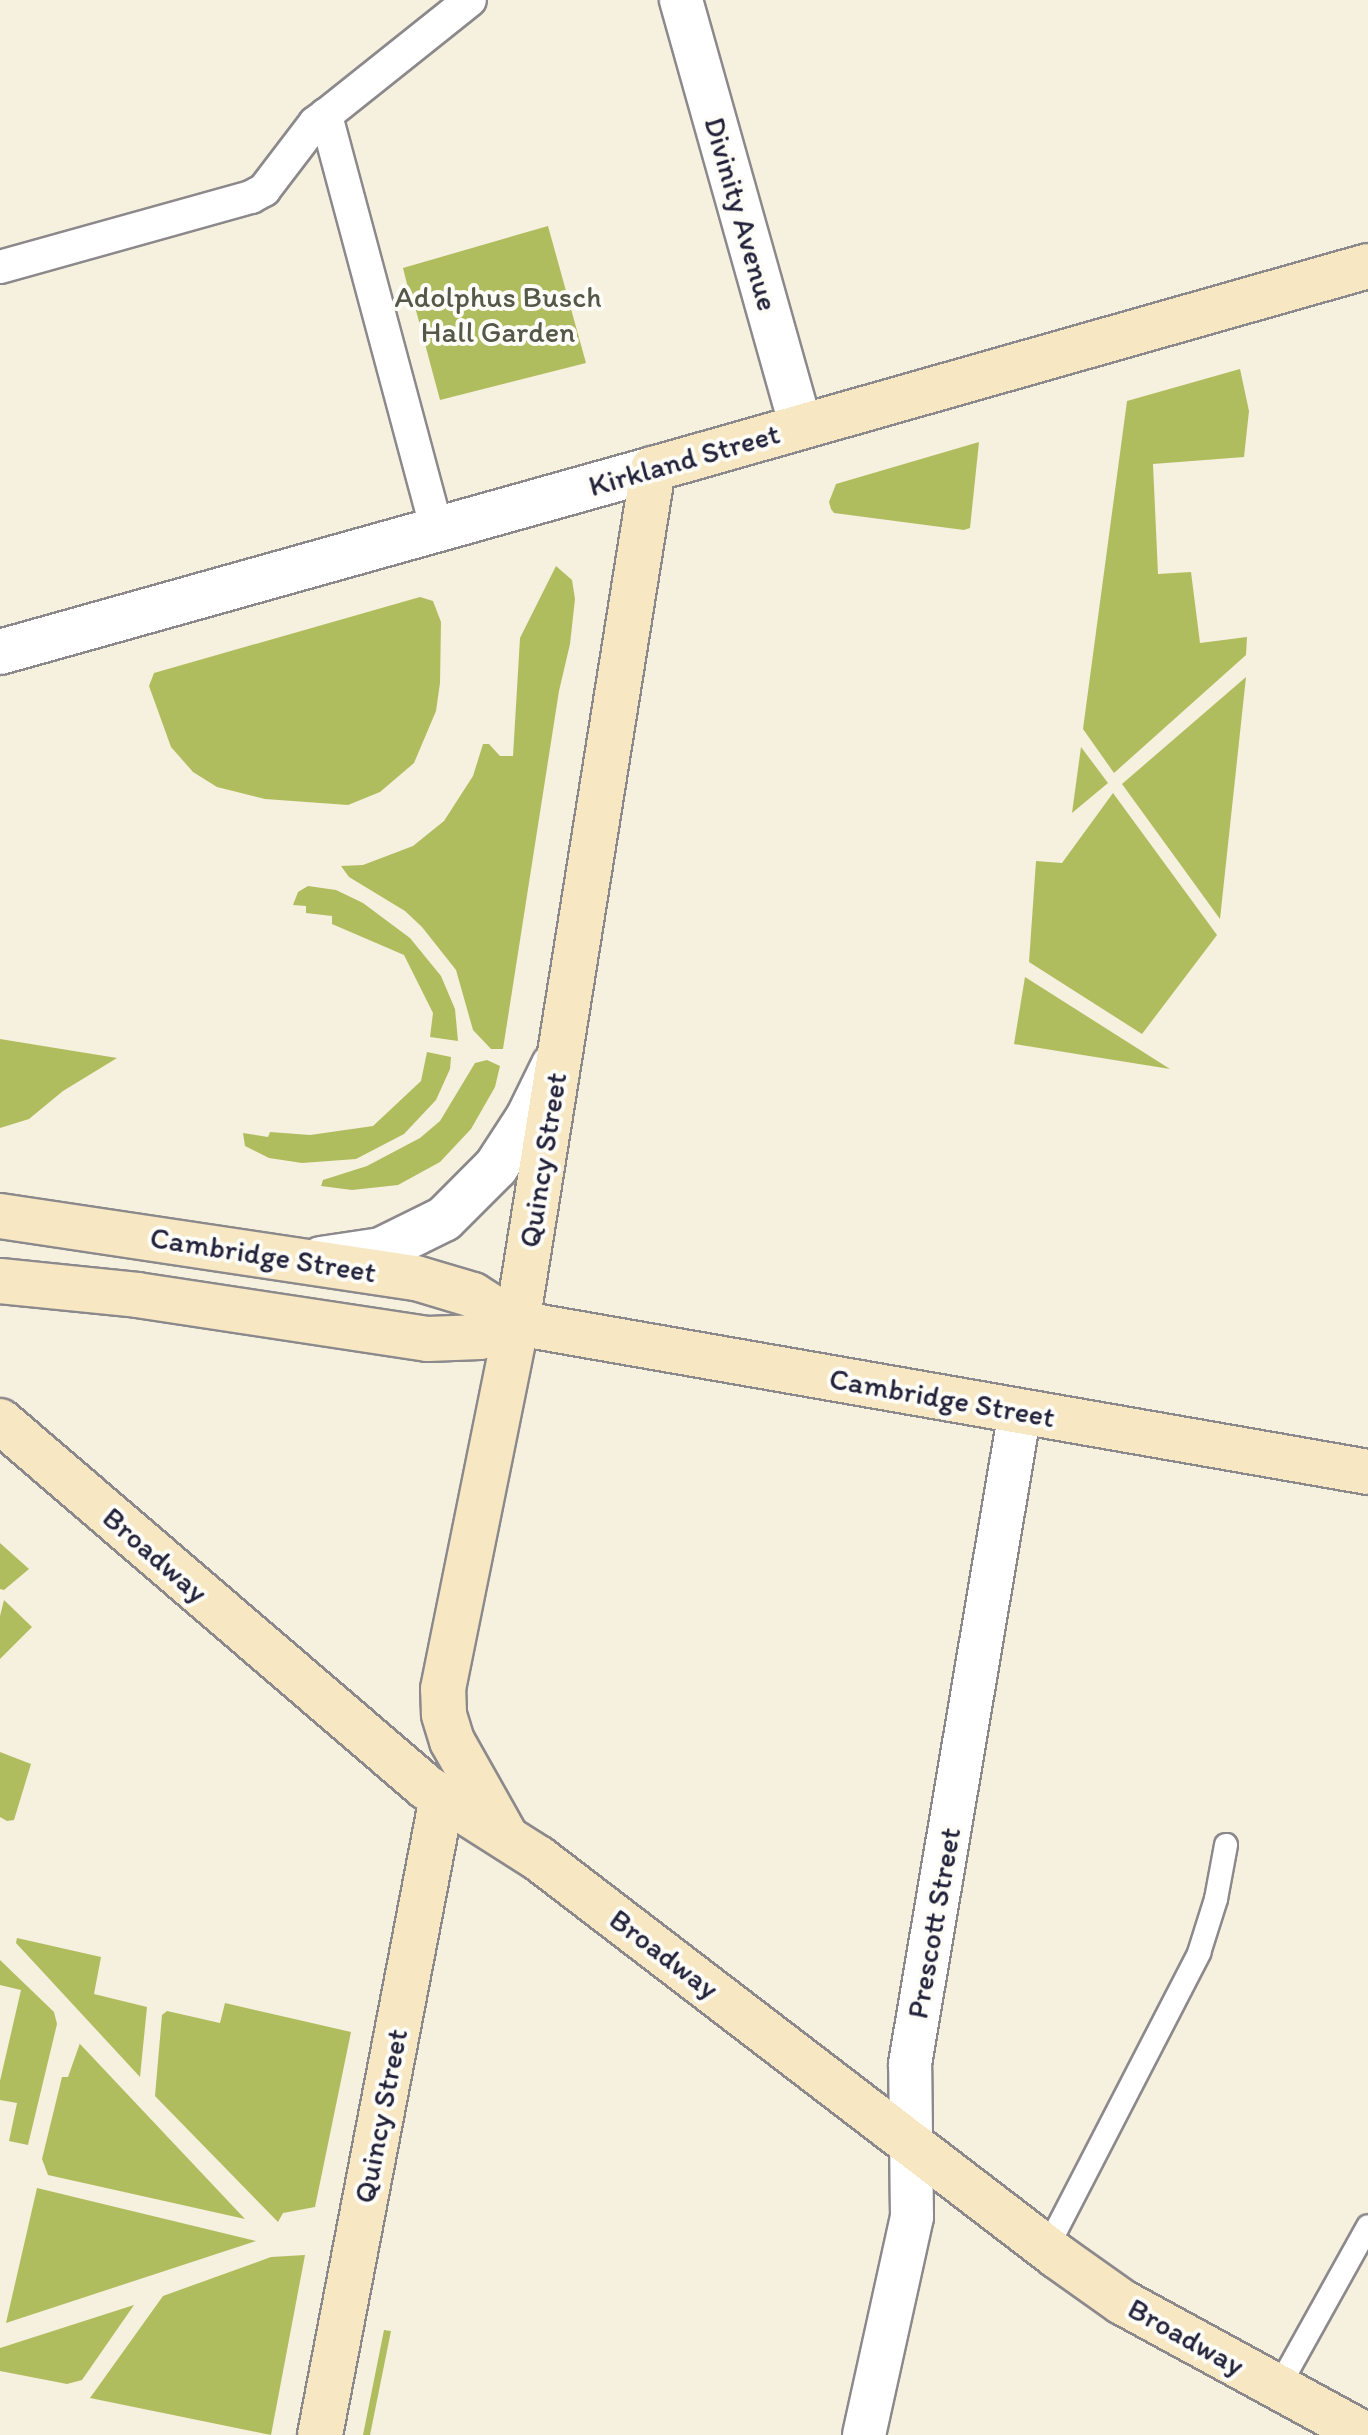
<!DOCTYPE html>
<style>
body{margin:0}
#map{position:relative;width:1368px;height:2435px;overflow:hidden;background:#f6f0de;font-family:Itim,sans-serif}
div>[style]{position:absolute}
.green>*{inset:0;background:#b0bd5f}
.roads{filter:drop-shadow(2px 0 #8c898c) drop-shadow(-2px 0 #8c898c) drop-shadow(0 2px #8c898c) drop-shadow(0 -2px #8c898c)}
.service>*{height:22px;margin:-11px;padding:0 11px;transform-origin:11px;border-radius:11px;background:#fff}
.pedestrian>*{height:32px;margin:-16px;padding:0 16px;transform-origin:16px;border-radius:16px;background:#fff}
.minor>*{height:42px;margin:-21px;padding:0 21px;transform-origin:21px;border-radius:21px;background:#fff}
.tertiary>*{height:44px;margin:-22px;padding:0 22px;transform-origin:22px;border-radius:22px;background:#fff}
.secondary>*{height:44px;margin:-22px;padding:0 22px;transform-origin:22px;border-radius:22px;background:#f7e8c3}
span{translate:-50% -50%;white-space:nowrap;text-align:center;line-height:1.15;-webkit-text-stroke:8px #fdfcf7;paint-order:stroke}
.street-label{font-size:30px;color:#22223b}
.park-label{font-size:30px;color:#545848}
</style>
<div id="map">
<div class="green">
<i style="clip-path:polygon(548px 226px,586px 363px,440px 400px,414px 303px,424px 298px,422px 293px,410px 296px,403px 268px)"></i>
<i style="clip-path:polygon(1240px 369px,1249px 411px,1244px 457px,1153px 464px,1158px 574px,1191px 572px,1200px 643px,1247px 637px,1246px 655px,1114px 773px,1083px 729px,1127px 401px)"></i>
<i style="clip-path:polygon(979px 442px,970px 528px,964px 530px,834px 513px,831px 509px,829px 502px,836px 484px)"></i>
<i style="clip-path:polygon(556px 566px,572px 580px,575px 599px,570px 644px,559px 691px,503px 1049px,491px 1049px,473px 1030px,456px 970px,422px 927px,405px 911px,349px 877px,341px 866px,363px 865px,413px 846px,444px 821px,473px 776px,483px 744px,489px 744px,500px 756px,513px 756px,520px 638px)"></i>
<i style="clip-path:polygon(420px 597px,433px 601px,441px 622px,440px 683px,436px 711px,414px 763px,380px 792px,348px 805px,265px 799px,217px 787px,193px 772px,171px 747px,149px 686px,154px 673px)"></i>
<i style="clip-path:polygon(1246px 677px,1220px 919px,1122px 784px)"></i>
<i style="clip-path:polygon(1081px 747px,1108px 783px,1072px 813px)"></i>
<i style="clip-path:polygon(1113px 793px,1217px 935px,1142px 1034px,1029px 962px,1036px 861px,1062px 863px)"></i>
<i style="clip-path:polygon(308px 886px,336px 890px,363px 903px,410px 938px,441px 976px,455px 1009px,458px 1041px,430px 1037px,433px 1013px,404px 955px,332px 924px,332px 916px,306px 913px,306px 906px,293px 905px,298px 892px)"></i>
<i style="clip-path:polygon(1025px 977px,1170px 1069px,1014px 1044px)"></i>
<i style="clip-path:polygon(0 1039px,117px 1058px,63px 1091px,29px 1119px,0 1128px)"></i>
<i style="clip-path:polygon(427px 1052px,451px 1057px,450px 1069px,436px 1100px,404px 1134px,356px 1159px,302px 1163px,269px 1158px,245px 1146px,243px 1133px,268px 1137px,270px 1132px,310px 1135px,373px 1126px,421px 1081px)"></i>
<i style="clip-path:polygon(487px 1060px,500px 1066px,495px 1087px,471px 1129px,440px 1162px,398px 1185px,352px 1190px,321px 1186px,323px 1180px,367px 1166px,420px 1138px,440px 1121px,475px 1063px)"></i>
<i style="clip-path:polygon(0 1543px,29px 1569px,4px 1590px,0 1589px)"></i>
<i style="clip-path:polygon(4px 1600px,32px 1627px,0 1659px,0 1616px)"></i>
<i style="clip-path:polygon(0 1752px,31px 1764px,14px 1820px,7px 1821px,0 1817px)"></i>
<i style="clip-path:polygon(17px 1938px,101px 1957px,94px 1994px,147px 2007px,140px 2077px,16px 1943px)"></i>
<i style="clip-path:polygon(0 1960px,54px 2012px,57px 2024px,28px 2145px,9px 2141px,17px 2103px,0 2100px,0 2081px,21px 1990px,0 1985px)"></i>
<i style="clip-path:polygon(225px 2003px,351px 2032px,315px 2207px,283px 2213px,278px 2222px,155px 2096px,162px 2015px,167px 2011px,220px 2023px)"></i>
<i style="clip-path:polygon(80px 2043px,80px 2044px,245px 2219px,48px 2175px,42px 2159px,62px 2077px,68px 2077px)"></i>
<i style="clip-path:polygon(37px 2188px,256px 2241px,6px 2323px)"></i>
<i style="clip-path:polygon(305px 2255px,271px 2435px,90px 2398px,163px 2296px,271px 2257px)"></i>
<i style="clip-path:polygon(134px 2305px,82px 2380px,67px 2384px,0 2371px,0 2348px)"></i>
<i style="clip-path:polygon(384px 2330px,391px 2331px,370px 2435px,363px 2435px)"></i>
</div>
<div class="roads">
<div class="service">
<i style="left:1047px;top:2248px;width:332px;rotate:-62.7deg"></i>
<i style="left:1199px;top:1953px;width:57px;rotate:-72.5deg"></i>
<i style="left:1216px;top:1899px;width:55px;rotate:-79.5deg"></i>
<i style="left:1278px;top:2388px;width:185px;rotate:-60.9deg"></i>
</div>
<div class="pedestrian">
<i style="left:0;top:267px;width:261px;rotate:-15.6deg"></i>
<i style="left:251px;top:197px;width:15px;rotate:-28deg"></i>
<i style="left:264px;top:190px;width:84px;rotate:-52.7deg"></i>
<i style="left:315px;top:123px;width:14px;rotate:-36deg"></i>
<i style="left:437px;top:530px;width:430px;rotate:-105deg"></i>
<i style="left:326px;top:115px;width:184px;rotate:-38.6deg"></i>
</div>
<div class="minor">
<i style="left:681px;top:0;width:444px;rotate:74.3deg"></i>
<i style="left:864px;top:2435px;width:223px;rotate:-77.6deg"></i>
<i style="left:912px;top:2217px;width:153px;rotate:-90.7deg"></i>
<i style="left:910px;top:2064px;width:662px;rotate:-80.44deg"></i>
</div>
<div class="tertiary">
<i style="left:0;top:652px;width:678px;rotate:-15.66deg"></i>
<i style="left:321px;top:1259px;width:61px;rotate:-8.5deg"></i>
<i style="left:381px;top:1250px;width:70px;rotate:-26.2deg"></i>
<i style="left:444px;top:1219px;width:74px;rotate:-45deg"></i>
<i style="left:496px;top:1167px;width:59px;rotate:-56.9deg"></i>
<i style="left:528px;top:1118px;width:59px;rotate:-63.9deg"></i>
</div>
<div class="secondary">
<i style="left:0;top:1216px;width:421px;rotate:8.5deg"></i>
<i style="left:416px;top:1278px;width:59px;rotate:16.6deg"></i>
<i style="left:473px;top:1295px;width:52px;rotate:32.5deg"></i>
<i style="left:517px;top:1323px;width:864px;rotate:9.93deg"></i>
<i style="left:0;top:1281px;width:138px;rotate:5.8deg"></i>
<i style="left:137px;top:1295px;width:294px;rotate:8.6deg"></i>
<i style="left:428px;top:1339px;width:52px;rotate:-2.2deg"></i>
<i style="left:480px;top:1337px;width:40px;rotate:-21deg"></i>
<i style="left:0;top:1421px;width:562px;rotate:40.67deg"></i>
<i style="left:426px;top:1787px;width:133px;rotate:32.4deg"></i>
<i style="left:538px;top:1858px;width:654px;rotate:37.48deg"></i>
<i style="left:1057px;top:2256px;width:80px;rotate:35.3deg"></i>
<i style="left:1122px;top:2302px;width:278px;rotate:28.6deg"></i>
<i style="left:505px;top:1835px;width:108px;rotate:-119.4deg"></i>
<i style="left:452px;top:1741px;width:28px;rotate:-107deg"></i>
<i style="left:444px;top:1714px;width:25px;rotate:-92deg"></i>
<i style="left:443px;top:1689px;width:373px;rotate:-78.6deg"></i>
<i style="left:517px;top:1323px;width:865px;rotate:-80.95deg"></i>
<i style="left:653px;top:469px;width:743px;rotate:-15.85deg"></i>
<i style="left:320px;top:2435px;width:650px;rotate:-79.17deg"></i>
</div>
</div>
<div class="street-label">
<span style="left:741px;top:214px;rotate:74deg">Divinity Avenue</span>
<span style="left:684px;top:460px;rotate:-16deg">Kirkland Street</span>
<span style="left:543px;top:1160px;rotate:-81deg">Quincy Street</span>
<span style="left:263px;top:1255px;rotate:9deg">Cambridge Street</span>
<span style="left:942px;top:1398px;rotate:10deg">Cambridge Street</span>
<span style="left:155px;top:1555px;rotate:41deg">Broadway</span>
<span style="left:934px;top:1923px;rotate:-80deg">Prescott Street</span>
<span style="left:664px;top:1954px;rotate:37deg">Broadway</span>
<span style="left:381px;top:2116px;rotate:-79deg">Quincy Street</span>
<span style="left:1186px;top:2337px;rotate:29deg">Broadway</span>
</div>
<div class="park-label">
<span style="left:498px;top:314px">Adolphus Busch<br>Hall Garden</span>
</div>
</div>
